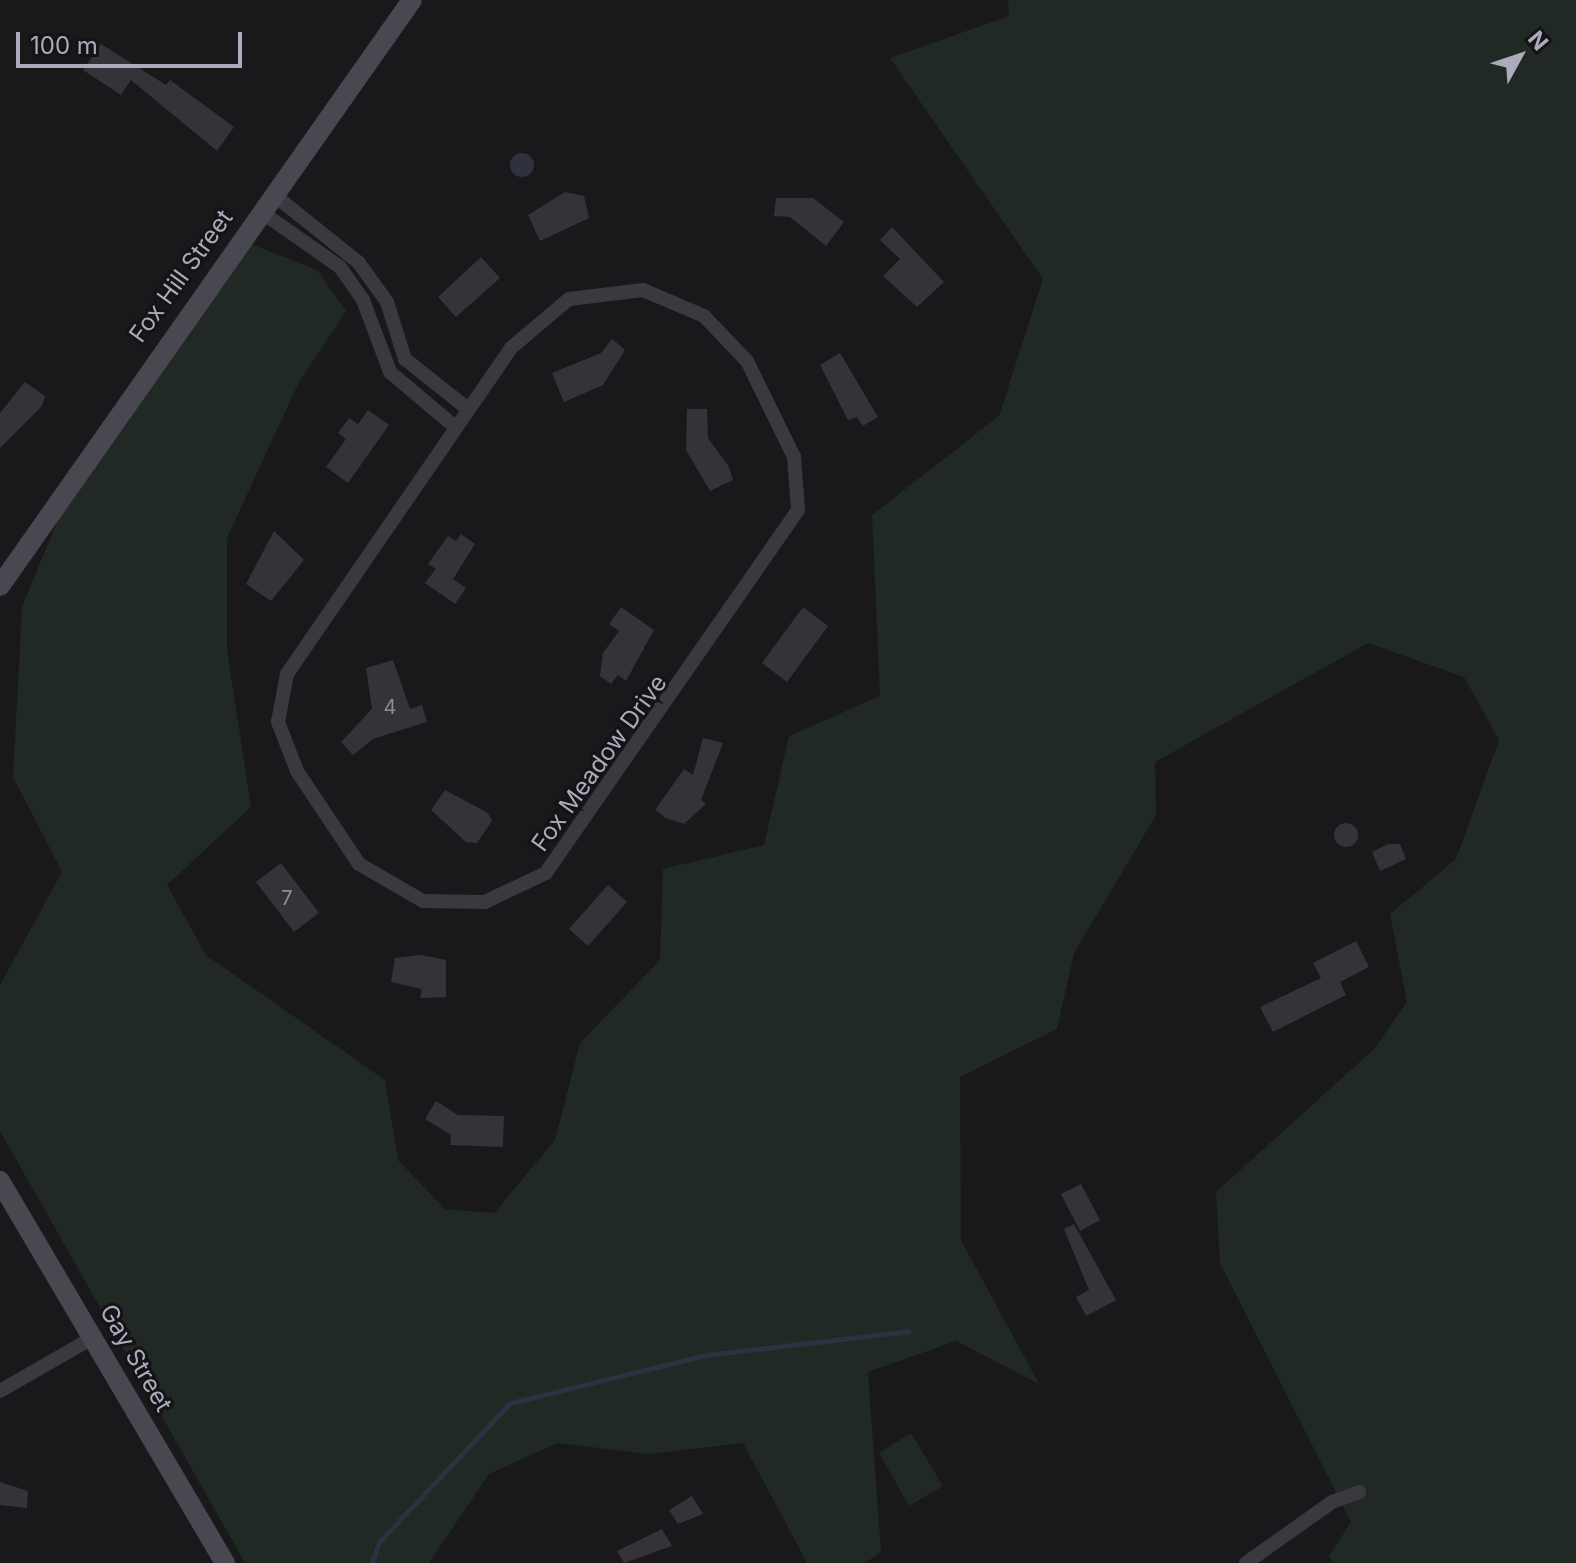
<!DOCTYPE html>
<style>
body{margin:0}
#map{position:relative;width:1576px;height:1563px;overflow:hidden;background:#19181b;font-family:Inter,sans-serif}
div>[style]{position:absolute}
.green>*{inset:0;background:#202924}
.water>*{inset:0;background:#2e313f}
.round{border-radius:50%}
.stream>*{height:5px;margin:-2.5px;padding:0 2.5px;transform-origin:2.5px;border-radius:2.5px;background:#2e313f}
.building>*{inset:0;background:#353337}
.street>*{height:14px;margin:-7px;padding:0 7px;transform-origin:7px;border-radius:7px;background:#3b3940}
.secondary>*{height:20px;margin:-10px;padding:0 10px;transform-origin:10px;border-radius:10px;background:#494750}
span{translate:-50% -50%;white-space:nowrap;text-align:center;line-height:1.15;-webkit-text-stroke:6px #141316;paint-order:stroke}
.number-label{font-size:20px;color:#8e8c9a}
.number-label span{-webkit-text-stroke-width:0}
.street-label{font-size:24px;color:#acaabb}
.north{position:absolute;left:1480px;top:16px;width:80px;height:80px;-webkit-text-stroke:6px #141316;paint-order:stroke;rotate:50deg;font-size:22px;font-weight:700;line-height:32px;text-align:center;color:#acaabb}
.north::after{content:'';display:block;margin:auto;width:28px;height:36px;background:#acaabb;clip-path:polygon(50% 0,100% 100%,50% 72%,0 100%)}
.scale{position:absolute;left:16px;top:32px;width:226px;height:36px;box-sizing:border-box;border:4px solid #acaabb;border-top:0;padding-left:10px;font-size:24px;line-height:28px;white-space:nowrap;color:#acaabb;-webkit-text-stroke:6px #141316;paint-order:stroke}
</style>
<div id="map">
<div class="green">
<i style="clip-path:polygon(1008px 0,1576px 0,1576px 1563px,1333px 1563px,1329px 1556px,1351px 1522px,1220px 1263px,1216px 1192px,1374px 1049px,1407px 1002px,1390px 914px,1456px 859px,1499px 740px,1464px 677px,1368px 643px,1155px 762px,1156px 815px,1074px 953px,1057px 1029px,960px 1077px,961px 1240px,1039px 1384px,956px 1341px,868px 1372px,881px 1552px,865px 1563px,807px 1563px,743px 1443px,648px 1454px,557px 1443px,489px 1474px,429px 1563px,245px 1563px,0 1131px,0 985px,62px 872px,13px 777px,22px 607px,61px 512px,251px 244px,317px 270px,346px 311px,299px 382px,227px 538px,227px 650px,251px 807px,167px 885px,206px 955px,385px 1080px,398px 1160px,445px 1209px,494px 1213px,555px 1140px,580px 1043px,660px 960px,663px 869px,764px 845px,789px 736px,880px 696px,872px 515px,999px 416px,1043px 279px,890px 58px,1009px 16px)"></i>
<i style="clip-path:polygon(911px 1433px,943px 1486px,909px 1506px,879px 1453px)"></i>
</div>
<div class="water">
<i class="round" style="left:510px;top:153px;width:24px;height:24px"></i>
</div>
<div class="stream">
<i style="left:372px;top:1563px;width:22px;rotate:-72deg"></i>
<i style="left:379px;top:1542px;width:191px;rotate:-46.7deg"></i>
<i style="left:510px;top:1403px;width:202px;rotate:-13.8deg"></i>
<i style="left:706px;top:1355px;width:204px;rotate:-6.7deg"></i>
</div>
<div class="building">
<i style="clip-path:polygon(101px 44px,166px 85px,170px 80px,234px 127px,217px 151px,131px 80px,121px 95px,83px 70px)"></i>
<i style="clip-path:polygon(565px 192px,584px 196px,589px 218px,540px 241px,528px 215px)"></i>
<i style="clip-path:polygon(776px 198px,813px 198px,844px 222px,826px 246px,790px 217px,774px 216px)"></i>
<i style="clip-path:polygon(892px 227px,944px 282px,917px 307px,883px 276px,900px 259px,880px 240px)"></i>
<i style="clip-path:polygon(481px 257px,500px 278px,456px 317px,438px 297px)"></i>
<i style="clip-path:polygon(612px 339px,625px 350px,603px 385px,564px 402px,552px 373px,601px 353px)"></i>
<i style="clip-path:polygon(840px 353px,878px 417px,863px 426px,857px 417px,848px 420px,820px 365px)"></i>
<i style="clip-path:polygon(25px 382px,45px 396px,42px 406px,0 448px,0 413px)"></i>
<i style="clip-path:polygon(687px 409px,707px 409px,708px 438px,729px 467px,733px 480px,710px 491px,686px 450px)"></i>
<i style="clip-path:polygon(368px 410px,389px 425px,348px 483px,326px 467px,346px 439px,338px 433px,349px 418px,358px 424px)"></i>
<i style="clip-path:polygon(274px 531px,304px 560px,271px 601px,246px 584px)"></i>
<i style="clip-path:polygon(461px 534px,475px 544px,453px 579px,466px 588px,455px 604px,425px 583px,436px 569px,428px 564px,448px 536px,456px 541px)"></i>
<i style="clip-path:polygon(621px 607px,654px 630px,626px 681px,618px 675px,611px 684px,600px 676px,603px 653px,619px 631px,609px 624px)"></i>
<i style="clip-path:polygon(803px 607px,828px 626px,787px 682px,762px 663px)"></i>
<i style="clip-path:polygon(393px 660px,410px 709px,422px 705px,427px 722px,373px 739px,353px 755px,341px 742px,372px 709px,366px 668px)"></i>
<i style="clip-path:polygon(703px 738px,723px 743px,701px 800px,706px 804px,684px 824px,666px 818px,655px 810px,684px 769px,693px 775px)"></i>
<i style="clip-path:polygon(445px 790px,488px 813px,492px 821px,477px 843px,466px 842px,431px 810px)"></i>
<i class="round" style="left:1334px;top:823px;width:24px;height:24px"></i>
<i style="clip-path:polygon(1388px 844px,1400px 844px,1406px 859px,1380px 871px,1372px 852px)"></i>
<i style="clip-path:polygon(281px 863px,319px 913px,294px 932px,256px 882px)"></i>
<i style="clip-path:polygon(608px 885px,627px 902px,588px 946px,569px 929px)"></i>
<i style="clip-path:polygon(1356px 941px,1369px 967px,1340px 982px,1346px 995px,1273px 1032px,1260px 1007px,1321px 978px,1313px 963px)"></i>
<i style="clip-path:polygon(421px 955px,446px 960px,446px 997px,420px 998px,422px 989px,391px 982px,395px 958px)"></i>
<i style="clip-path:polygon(436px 1101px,458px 1115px,504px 1116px,503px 1147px,450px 1145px,451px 1135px,425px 1119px)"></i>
<i style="clip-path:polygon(1081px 1184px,1100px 1220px,1080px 1231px,1061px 1194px)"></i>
<i style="clip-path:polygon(1074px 1224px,1116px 1300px,1086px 1316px,1076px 1297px,1089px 1290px,1064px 1229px)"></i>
<i style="clip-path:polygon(0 1482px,28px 1491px,27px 1508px,0 1505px)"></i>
<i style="clip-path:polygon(692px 1496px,703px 1514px,678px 1524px,669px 1510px)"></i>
<i style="clip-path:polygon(662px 1529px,672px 1546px,624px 1563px,617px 1551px)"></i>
</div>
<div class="street">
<i style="left:273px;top:194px;width:110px;rotate:38.7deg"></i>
<i style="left:359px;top:263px;width:48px;rotate:54.3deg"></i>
<i style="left:387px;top:302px;width:60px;rotate:72.5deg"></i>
<i style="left:405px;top:359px;width:80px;rotate:38.4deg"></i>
<i style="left:260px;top:211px;width:98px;rotate:35deg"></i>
<i style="left:340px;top:267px;width:40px;rotate:55.1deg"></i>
<i style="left:363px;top:300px;width:77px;rotate:69.4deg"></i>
<i style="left:390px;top:372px;width:85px;rotate:40.2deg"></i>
<i style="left:643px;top:290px;width:66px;rotate:23.1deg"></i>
<i style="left:704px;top:316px;width:62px;rotate:46.3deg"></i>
<i style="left:747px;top:361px;width:107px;rotate:63.9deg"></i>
<i style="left:794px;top:457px;width:53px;rotate:85.7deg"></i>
<i style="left:798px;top:510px;width:442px;rotate:124.8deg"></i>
<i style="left:546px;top:873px;width:68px;rotate:154.6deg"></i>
<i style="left:485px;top:902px;width:62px;rotate:-179.1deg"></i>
<i style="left:423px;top:901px;width:74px;rotate:-150deg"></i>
<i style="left:359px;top:864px;width:112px;rotate:-123.7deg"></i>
<i style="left:297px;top:771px;width:53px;rotate:-111.2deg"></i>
<i style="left:278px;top:722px;width:49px;rotate:-79.4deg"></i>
<i style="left:287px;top:674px;width:396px;rotate:-55.5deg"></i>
<i style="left:511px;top:348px;width:76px;rotate:-40.2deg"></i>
<i style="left:569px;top:299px;width:75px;rotate:-6.9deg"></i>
<i style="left:0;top:1391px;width:108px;rotate:-29.9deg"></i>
<i style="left:1246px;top:1563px;width:105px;rotate:-35.3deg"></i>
<i style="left:1332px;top:1502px;width:29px;rotate:-20deg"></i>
</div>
<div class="secondary">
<i style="left:0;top:586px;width:716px;rotate:-54.89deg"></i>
<i style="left:0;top:1181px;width:443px;rotate:59.5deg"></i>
</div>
<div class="number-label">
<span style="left:390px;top:707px">4</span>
<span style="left:287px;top:898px">7</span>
</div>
<div class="street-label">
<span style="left:181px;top:276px;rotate:-54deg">Fox Hill Street</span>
<span style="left:599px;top:763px;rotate:-54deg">Fox Meadow Drive</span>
<span style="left:136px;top:1358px;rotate:60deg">Gay Street</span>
</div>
<div class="north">N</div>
<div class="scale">100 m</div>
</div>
